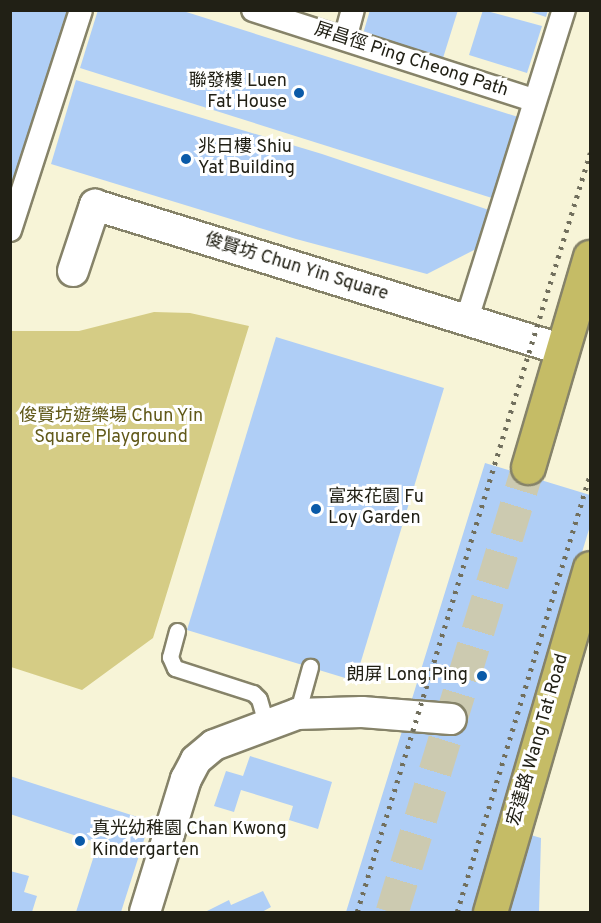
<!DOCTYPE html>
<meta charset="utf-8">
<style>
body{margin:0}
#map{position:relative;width:601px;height:923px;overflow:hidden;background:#f7f4d7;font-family:Overpass,"Noto Sans TC",sans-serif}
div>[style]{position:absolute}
.green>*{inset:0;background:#d5cc85}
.building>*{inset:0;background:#afcef6}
.primary-tunnel>*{height:33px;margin-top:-16.5px;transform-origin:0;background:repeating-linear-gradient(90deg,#cccab0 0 33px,transparent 0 49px)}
.roads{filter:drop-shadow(2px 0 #868369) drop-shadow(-2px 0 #868369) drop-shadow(0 2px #868369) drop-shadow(0 -2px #868369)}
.service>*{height:15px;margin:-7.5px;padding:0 7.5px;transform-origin:7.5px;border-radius:7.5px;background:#fff}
.pedestrian>*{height:22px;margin:-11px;padding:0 11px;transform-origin:11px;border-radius:11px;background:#fff}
.minor>*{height:30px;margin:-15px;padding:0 15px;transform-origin:15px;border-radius:15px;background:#fff}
.primary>*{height:33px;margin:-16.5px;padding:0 16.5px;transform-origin:16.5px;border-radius:16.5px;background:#c5bc66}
.rail>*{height:4.5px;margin-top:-2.25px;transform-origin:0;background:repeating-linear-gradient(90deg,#716f5d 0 3px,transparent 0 9px)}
.dots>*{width:16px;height:16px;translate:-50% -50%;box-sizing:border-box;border:3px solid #fff;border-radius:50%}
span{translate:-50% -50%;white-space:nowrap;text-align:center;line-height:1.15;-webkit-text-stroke:6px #fff;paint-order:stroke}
.street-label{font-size:18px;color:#212015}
.poi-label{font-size:18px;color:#212015}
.right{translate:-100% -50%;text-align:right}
.left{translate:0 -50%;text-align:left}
.park-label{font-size:18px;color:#615919}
.frame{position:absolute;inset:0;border:12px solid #212015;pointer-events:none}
</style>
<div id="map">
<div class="green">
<i style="clip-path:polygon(154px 312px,190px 313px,249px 326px,153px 638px,82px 690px,11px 667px,11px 331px,79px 331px)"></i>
</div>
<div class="building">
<i style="clip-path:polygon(10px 10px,68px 10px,11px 194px,10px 194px)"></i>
<i style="clip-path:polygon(98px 10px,180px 10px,518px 117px,492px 198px,80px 68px)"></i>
<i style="clip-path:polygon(370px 10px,458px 10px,443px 58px,363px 34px)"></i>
<i style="clip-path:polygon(483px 10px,542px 26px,527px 73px,469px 55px)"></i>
<i style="clip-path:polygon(525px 10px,548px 10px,546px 17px)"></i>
<i style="clip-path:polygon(76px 80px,322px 154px,489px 210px,478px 248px,427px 274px,296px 239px,51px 164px)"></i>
<i style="clip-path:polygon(276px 337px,444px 388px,355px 681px,187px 630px)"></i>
<i style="clip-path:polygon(485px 463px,590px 495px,590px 526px,499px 826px,541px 838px,539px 912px,346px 912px)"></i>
<i style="clip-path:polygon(250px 756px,332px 782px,318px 829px,289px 820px,293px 806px,241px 790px,234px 812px,214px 806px,226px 771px,243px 776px)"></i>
<i style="clip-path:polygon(10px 776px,150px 821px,121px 912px,76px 912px,98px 843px,10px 814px)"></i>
<i style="clip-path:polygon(10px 871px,29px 876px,24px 892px,37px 896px,32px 912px,10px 912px)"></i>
<i style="clip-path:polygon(263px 891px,271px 907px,262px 912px,205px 912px,229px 900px,231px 905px)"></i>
</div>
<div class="primary-tunnel">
<i style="left:392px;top:912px;width:465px;rotate:-73deg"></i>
</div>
<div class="roads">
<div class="service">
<i style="left:177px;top:631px;width:27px;rotate:105deg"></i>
<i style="left:170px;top:657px;width:12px;rotate:66deg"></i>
<i style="left:175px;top:668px;width:82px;rotate:17.8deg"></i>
<i style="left:253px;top:693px;width:8px;rotate:45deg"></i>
<i style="left:259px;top:699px;width:25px;rotate:74deg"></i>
<i style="left:297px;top:714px;width:49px;rotate:-74.5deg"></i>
</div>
<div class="pedestrian">
<i style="left:253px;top:10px;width:295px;rotate:17.8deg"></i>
<i style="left:345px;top:39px;width:30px;rotate:-75deg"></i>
<i style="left:10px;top:230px;width:231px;rotate:-72.1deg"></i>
<i style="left:466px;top:322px;width:327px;rotate:-72.6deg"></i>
</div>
<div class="minor">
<i style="left:73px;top:271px;width:70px;rotate:-71.6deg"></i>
<i style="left:95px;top:205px;width:490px;rotate:17.2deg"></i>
<i style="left:145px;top:912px;width:139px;rotate:-72.9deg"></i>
<i style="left:186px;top:779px;width:21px;rotate:-62deg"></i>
<i style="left:196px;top:760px;width:23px;rotate:-40deg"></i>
<i style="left:214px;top:745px;width:89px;rotate:-20.5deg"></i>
<i style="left:297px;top:714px;width:65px;rotate:-1.8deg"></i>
<i style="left:362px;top:712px;width:89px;rotate:4.5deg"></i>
</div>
<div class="primary">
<i style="left:528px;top:467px;width:219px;rotate:-73.6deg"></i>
<i style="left:490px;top:912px;width:358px;rotate:-73.8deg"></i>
</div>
</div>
<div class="rail">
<i style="left:357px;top:912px;width:794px;rotate:-72.93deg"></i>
<i style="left:457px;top:912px;width:458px;rotate:-73.1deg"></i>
</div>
<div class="dots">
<i style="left:299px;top:93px;background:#0a5aa8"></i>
<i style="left:186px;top:159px;background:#0a5aa8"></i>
<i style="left:316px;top:509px;background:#0a5aa8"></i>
<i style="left:482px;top:676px;background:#0a5aa8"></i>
<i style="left:80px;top:841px;background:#0a5aa8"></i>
</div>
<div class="street-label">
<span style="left:411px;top:61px;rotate:18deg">屏昌徑 Ping Cheong Path</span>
<span style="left:296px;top:268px;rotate:17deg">俊賢坊 Chun Yin Square</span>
<span style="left:539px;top:740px;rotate:-74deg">宏達路 Wang Tat Road</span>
</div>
<div class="poi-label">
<span class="right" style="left:287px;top:93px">聯發樓 Luen<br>Fat House</span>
<span class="left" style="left:198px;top:159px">兆日樓 Shiu<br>Yat Building</span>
<span class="left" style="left:328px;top:509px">富來花園 Fu<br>Loy Garden</span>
<span class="right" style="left:468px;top:676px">朗屏 Long Ping</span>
<span class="left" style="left:92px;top:841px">真光幼稚園 Chan Kwong<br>Kindergarten</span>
</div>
<div class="park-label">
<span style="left:111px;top:428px">俊賢坊遊樂場 Chun Yin<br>Square Playground</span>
</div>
<div class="frame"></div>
</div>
